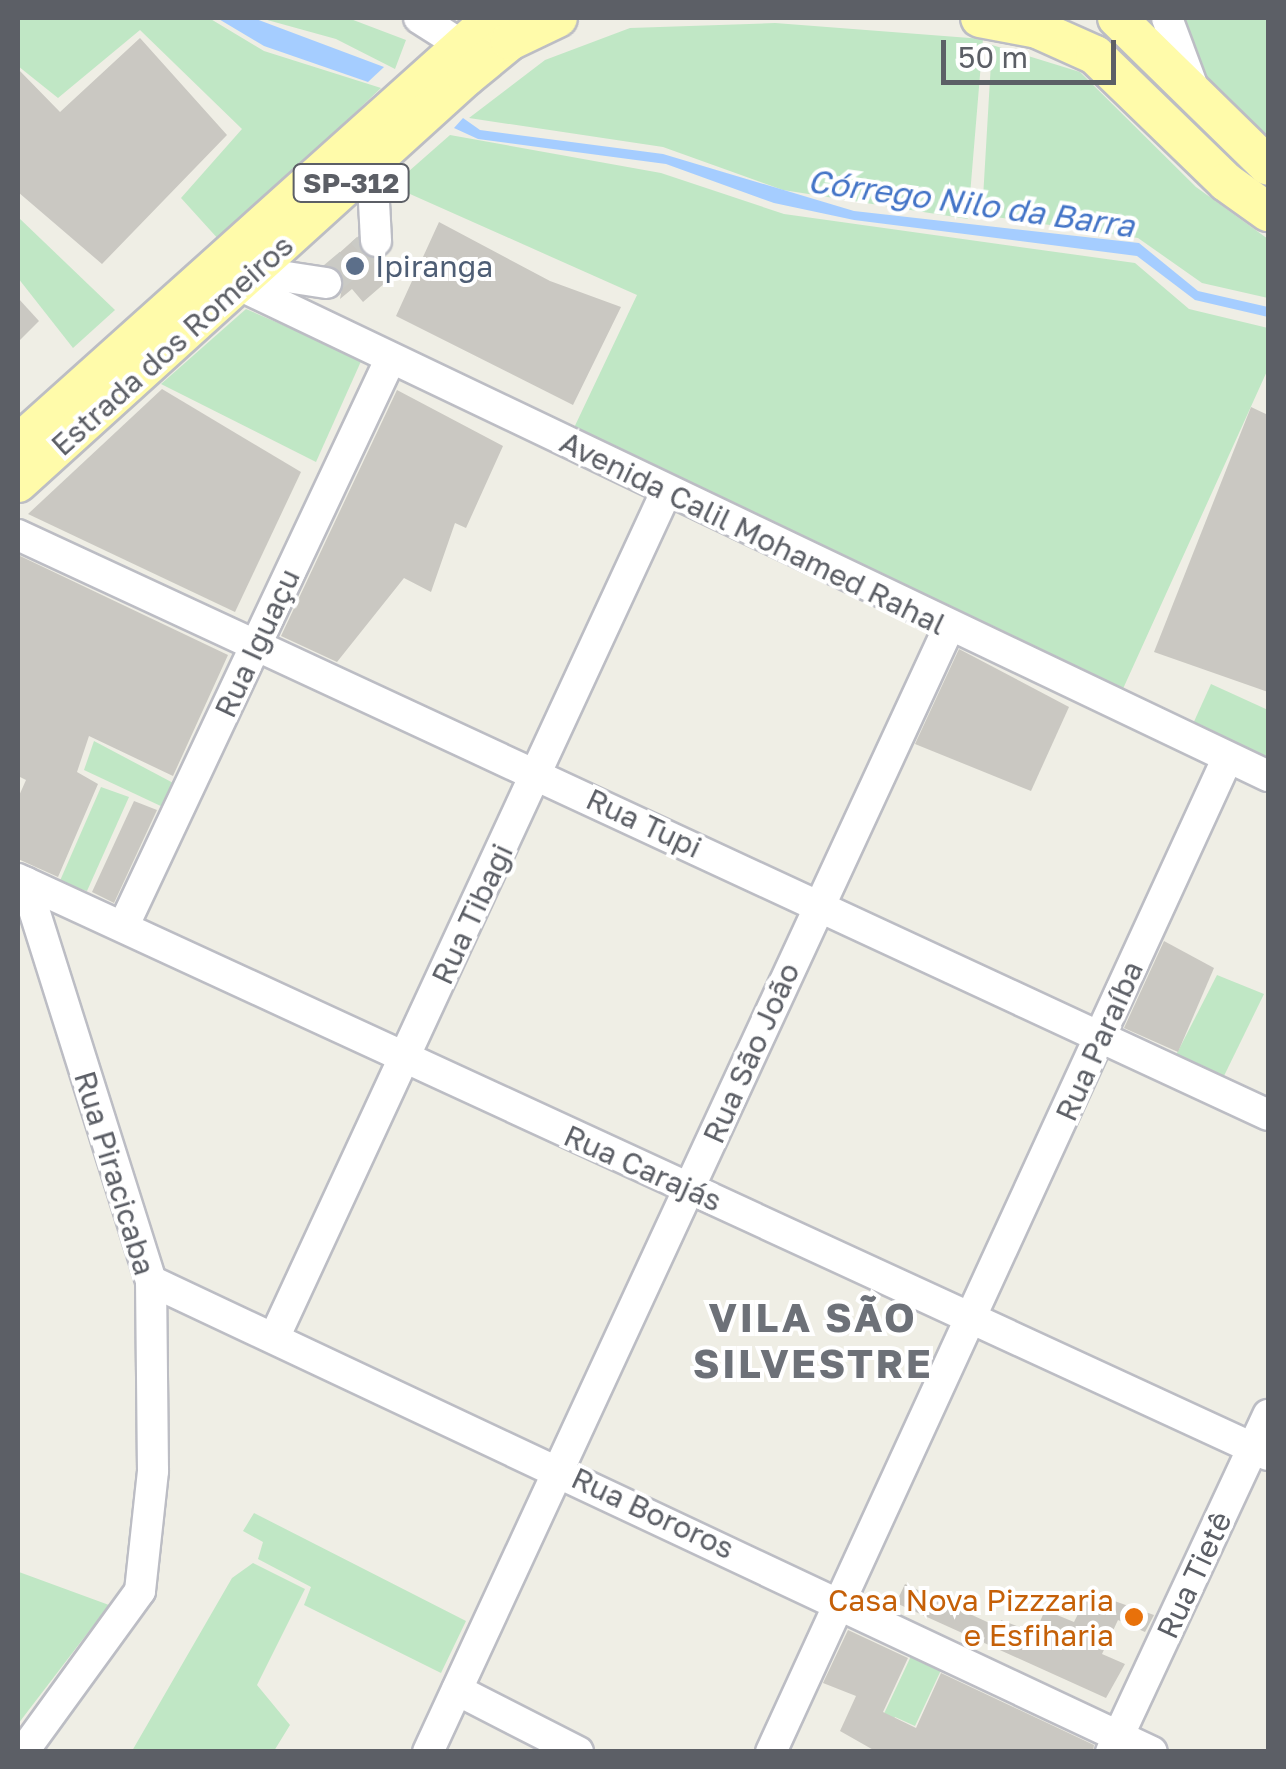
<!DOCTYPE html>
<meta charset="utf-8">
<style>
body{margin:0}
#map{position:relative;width:1286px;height:1769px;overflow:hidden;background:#efeee5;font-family:"Golos Text",sans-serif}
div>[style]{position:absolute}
.green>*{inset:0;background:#c0e7c5}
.water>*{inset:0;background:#a5cdff}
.building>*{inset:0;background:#cac8c2}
.minor-tunnel>*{height:30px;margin-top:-15px;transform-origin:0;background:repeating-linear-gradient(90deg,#cacac5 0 30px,transparent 0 45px)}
.roads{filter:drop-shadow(2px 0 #bcbdc4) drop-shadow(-2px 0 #bcbdc4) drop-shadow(0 2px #bcbdc4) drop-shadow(0 -2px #bcbdc4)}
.minor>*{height:30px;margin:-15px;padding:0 15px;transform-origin:15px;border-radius:15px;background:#fff}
.major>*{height:38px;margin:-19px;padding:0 19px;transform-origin:19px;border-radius:19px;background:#fffbaa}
.dots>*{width:28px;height:28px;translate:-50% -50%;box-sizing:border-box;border:5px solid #fff;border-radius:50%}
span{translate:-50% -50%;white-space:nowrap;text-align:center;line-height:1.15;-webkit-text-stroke:8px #fff;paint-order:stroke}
.shield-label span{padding:2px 8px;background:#fff;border:2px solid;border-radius:8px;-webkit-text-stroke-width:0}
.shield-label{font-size:28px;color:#5c5f66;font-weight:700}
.service-label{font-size:30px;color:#4e5e75}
.left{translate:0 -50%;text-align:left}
.street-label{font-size:30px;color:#5c5f66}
.food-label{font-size:30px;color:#c56008}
.right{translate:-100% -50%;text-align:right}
.water-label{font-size:32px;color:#4374c7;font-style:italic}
.district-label{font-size:40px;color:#6d7178;font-weight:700;letter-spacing:2.5px}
.frame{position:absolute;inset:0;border:20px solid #5c5f66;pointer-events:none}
.scale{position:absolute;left:941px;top:40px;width:175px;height:45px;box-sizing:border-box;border:5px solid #5c5f66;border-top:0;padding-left:12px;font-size:30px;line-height:35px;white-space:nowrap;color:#5c5f66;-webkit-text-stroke:8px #fff;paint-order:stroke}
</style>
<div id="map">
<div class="green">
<i style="clip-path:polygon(18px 18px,209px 18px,264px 51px,381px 88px,220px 241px,181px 198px,242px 129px,140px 30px,58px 98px,18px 66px)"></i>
<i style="clip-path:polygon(260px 18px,348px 18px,406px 40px,395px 69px,336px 39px)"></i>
<i style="clip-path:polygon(1176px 18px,1268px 18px,1268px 157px,1197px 80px)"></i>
<i style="clip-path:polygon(775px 23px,983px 39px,968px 219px,783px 190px,663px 147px,469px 118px,545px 60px,630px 28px)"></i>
<i style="clip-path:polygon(992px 45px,1080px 72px,1196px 187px,1268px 239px,1268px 298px,1202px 283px,1138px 238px,982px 215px)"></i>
<i style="clip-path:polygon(450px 135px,661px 173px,784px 214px,1135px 263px,1189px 309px,1268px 328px,1268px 369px,1122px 691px,572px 432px,637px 295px,392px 186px)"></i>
<i style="clip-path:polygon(18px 217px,115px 310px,73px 348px,18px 278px)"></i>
<i style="clip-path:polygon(246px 309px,362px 359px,316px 462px,161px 384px)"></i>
<i style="clip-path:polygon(1211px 684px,1268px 710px,1268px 757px,1192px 726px)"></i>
<i style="clip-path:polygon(94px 741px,177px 785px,165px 808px,84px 770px)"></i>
<i style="clip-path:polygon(101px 787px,129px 797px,87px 891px,59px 883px)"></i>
<i style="clip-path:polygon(1217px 975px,1264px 994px,1222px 1080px,1174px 1059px)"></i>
<i style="clip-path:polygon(254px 1513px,466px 1621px,441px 1673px,304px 1605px,311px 1587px,258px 1559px,263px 1542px,243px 1531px)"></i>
<i style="clip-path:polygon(253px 1563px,305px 1589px,257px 1685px,290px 1725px,274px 1751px,132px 1751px,232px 1578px)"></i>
<i style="clip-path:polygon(18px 1564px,19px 1572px,109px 1605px,18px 1724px)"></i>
<i style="clip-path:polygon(912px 1654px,942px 1668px,915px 1726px,895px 1717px,890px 1725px,881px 1720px)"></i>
</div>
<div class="water">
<i style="clip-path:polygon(217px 18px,253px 18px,384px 67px,368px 82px,264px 46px)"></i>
<i style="clip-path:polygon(463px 118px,480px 130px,663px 154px,854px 211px,1139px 243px,1198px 291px,1268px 307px,1268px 317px,1195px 300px,1137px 256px,854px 220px,774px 203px,666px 164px,478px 139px,454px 128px)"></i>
</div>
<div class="building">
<i style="clip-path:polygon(140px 38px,227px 135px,102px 264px,18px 192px,18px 69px,60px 112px)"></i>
<i style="clip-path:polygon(439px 222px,550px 281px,621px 307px,573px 405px,396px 316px)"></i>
<i style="clip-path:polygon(357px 237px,361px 252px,393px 276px,363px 302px,352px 289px,340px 299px,344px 277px,327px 264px)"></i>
<i style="clip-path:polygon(18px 298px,39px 321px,18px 342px)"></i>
<i style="clip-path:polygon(162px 389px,301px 472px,235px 612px,28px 514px)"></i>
<i style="clip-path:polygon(397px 390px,503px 446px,466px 528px,455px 523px,431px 592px,404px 578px,337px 662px,281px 636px)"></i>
<i style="clip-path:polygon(1251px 407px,1268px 415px,1268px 692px,1154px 652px)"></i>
<i style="clip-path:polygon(18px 555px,228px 655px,173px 776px,89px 736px,77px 772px,98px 784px,58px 877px,18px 859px,18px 798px,26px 780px,18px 776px)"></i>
<i style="clip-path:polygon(959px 649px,1069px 707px,1031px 791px,915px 744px)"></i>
<i style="clip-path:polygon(134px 801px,157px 810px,114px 903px,92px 892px)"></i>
<i style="clip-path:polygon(1164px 941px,1214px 968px,1178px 1052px,1124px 1028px)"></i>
<i style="clip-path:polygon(905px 1584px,998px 1627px,1001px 1620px,1035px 1633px,1045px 1610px,1074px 1622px,1089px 1592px,1154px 1615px,1145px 1632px,1118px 1620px,1102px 1654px,1125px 1664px,1106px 1698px,896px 1603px)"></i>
<i style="clip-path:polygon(848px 1630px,908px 1658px,883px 1712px,916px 1728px,941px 1673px,1094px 1745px,1093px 1752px,877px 1752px,840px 1731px,856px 1696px,823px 1683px)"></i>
</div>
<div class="minor-tunnel">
<i style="left:326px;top:283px;width:65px;rotate:-40deg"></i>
</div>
<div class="roads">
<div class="minor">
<i style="left:419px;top:18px;width:49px;rotate:32.4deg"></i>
<i style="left:1167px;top:18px;width:72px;rotate:69.5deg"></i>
<i style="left:372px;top:164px;width:77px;rotate:87deg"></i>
<i style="left:254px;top:272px;width:73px;rotate:8.7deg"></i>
<i style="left:239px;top:285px;width:1140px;rotate:25.51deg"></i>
<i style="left:18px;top:535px;width:1378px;rotate:24.89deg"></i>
<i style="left:18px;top:879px;width:1376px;rotate:24.74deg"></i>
<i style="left:124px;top:925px;width:624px;rotate:-64.79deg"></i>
<i style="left:151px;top:1281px;width:1106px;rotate:25.2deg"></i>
<i style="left:275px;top:1336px;width:932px;rotate:-65.14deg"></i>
<i style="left:457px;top:1690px;width:136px;rotate:27.1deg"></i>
<i style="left:23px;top:1752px;width:199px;rotate:-54deg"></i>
<i style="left:140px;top:1591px;width:121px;rotate:-83.8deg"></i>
<i style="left:153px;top:1471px;width:190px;rotate:-90.6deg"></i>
<i style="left:151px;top:1281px;width:418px;rotate:-107.5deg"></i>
<i style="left:428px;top:1752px;width:1240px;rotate:-65.15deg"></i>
<i style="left:771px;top:1752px;width:1093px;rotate:-65.33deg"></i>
<i style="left:1111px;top:1752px;width:372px;rotate:-65deg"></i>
</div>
<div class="major">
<i style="left:980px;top:18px;width:58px;rotate:10.9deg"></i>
<i style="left:1037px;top:29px;width:64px;rotate:24.1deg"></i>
<i style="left:1095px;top:55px;width:182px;rotate:44.1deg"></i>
<i style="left:1226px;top:182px;width:52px;rotate:35.5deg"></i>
<i style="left:1117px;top:18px;width:211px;rotate:44.4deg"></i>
<i style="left:18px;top:444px;width:638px;rotate:-41.89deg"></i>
<i style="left:18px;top:483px;width:605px;rotate:-42.18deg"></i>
<i style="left:466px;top:77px;width:57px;rotate:-39.3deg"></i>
<i style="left:510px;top:41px;width:53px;rotate:-25.6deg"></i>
</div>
</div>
<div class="dots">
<i style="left:355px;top:266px;background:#5c6f8a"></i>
<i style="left:1134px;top:1617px;background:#e8710a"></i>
</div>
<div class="shield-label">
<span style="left:351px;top:183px">SP-312</span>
</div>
<div class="service-label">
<span class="left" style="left:375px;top:266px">Ipiranga</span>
</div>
<div class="street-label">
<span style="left:172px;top:345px;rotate:-42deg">Estrada dos Romeiros</span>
<span style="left:753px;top:533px;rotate:26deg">Avenida Calil Mohamed Rahal</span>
<span style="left:257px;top:643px;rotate:-65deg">Rua Iguaçu</span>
<span style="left:644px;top:823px;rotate:25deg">Rua Tupi</span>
<span style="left:472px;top:914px;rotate:-65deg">Rua Tibagi</span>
<span style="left:1099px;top:1041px;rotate:-66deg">Rua Paraíba</span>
<span style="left:751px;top:1053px;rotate:-66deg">Rua São João</span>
<span style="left:643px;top:1168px;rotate:24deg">Rua Carajás</span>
<span style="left:115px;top:1173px;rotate:73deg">Rua Piracicaba</span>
<span style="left:653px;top:1513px;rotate:25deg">Rua Bororos</span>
<span style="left:1194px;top:1575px;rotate:-65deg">Rua Tietê</span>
</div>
<div class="food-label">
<span class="right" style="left:1114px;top:1617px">Casa Nova Pizzzaria<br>e Esfiharia</span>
</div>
<div class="water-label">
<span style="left:971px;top:203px;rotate:8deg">Córrego Nilo da Barra</span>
</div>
<div class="district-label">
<span style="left:813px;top:1340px">VILA SÃO<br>SILVESTRE</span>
</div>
<div class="frame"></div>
<div class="scale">50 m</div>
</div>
